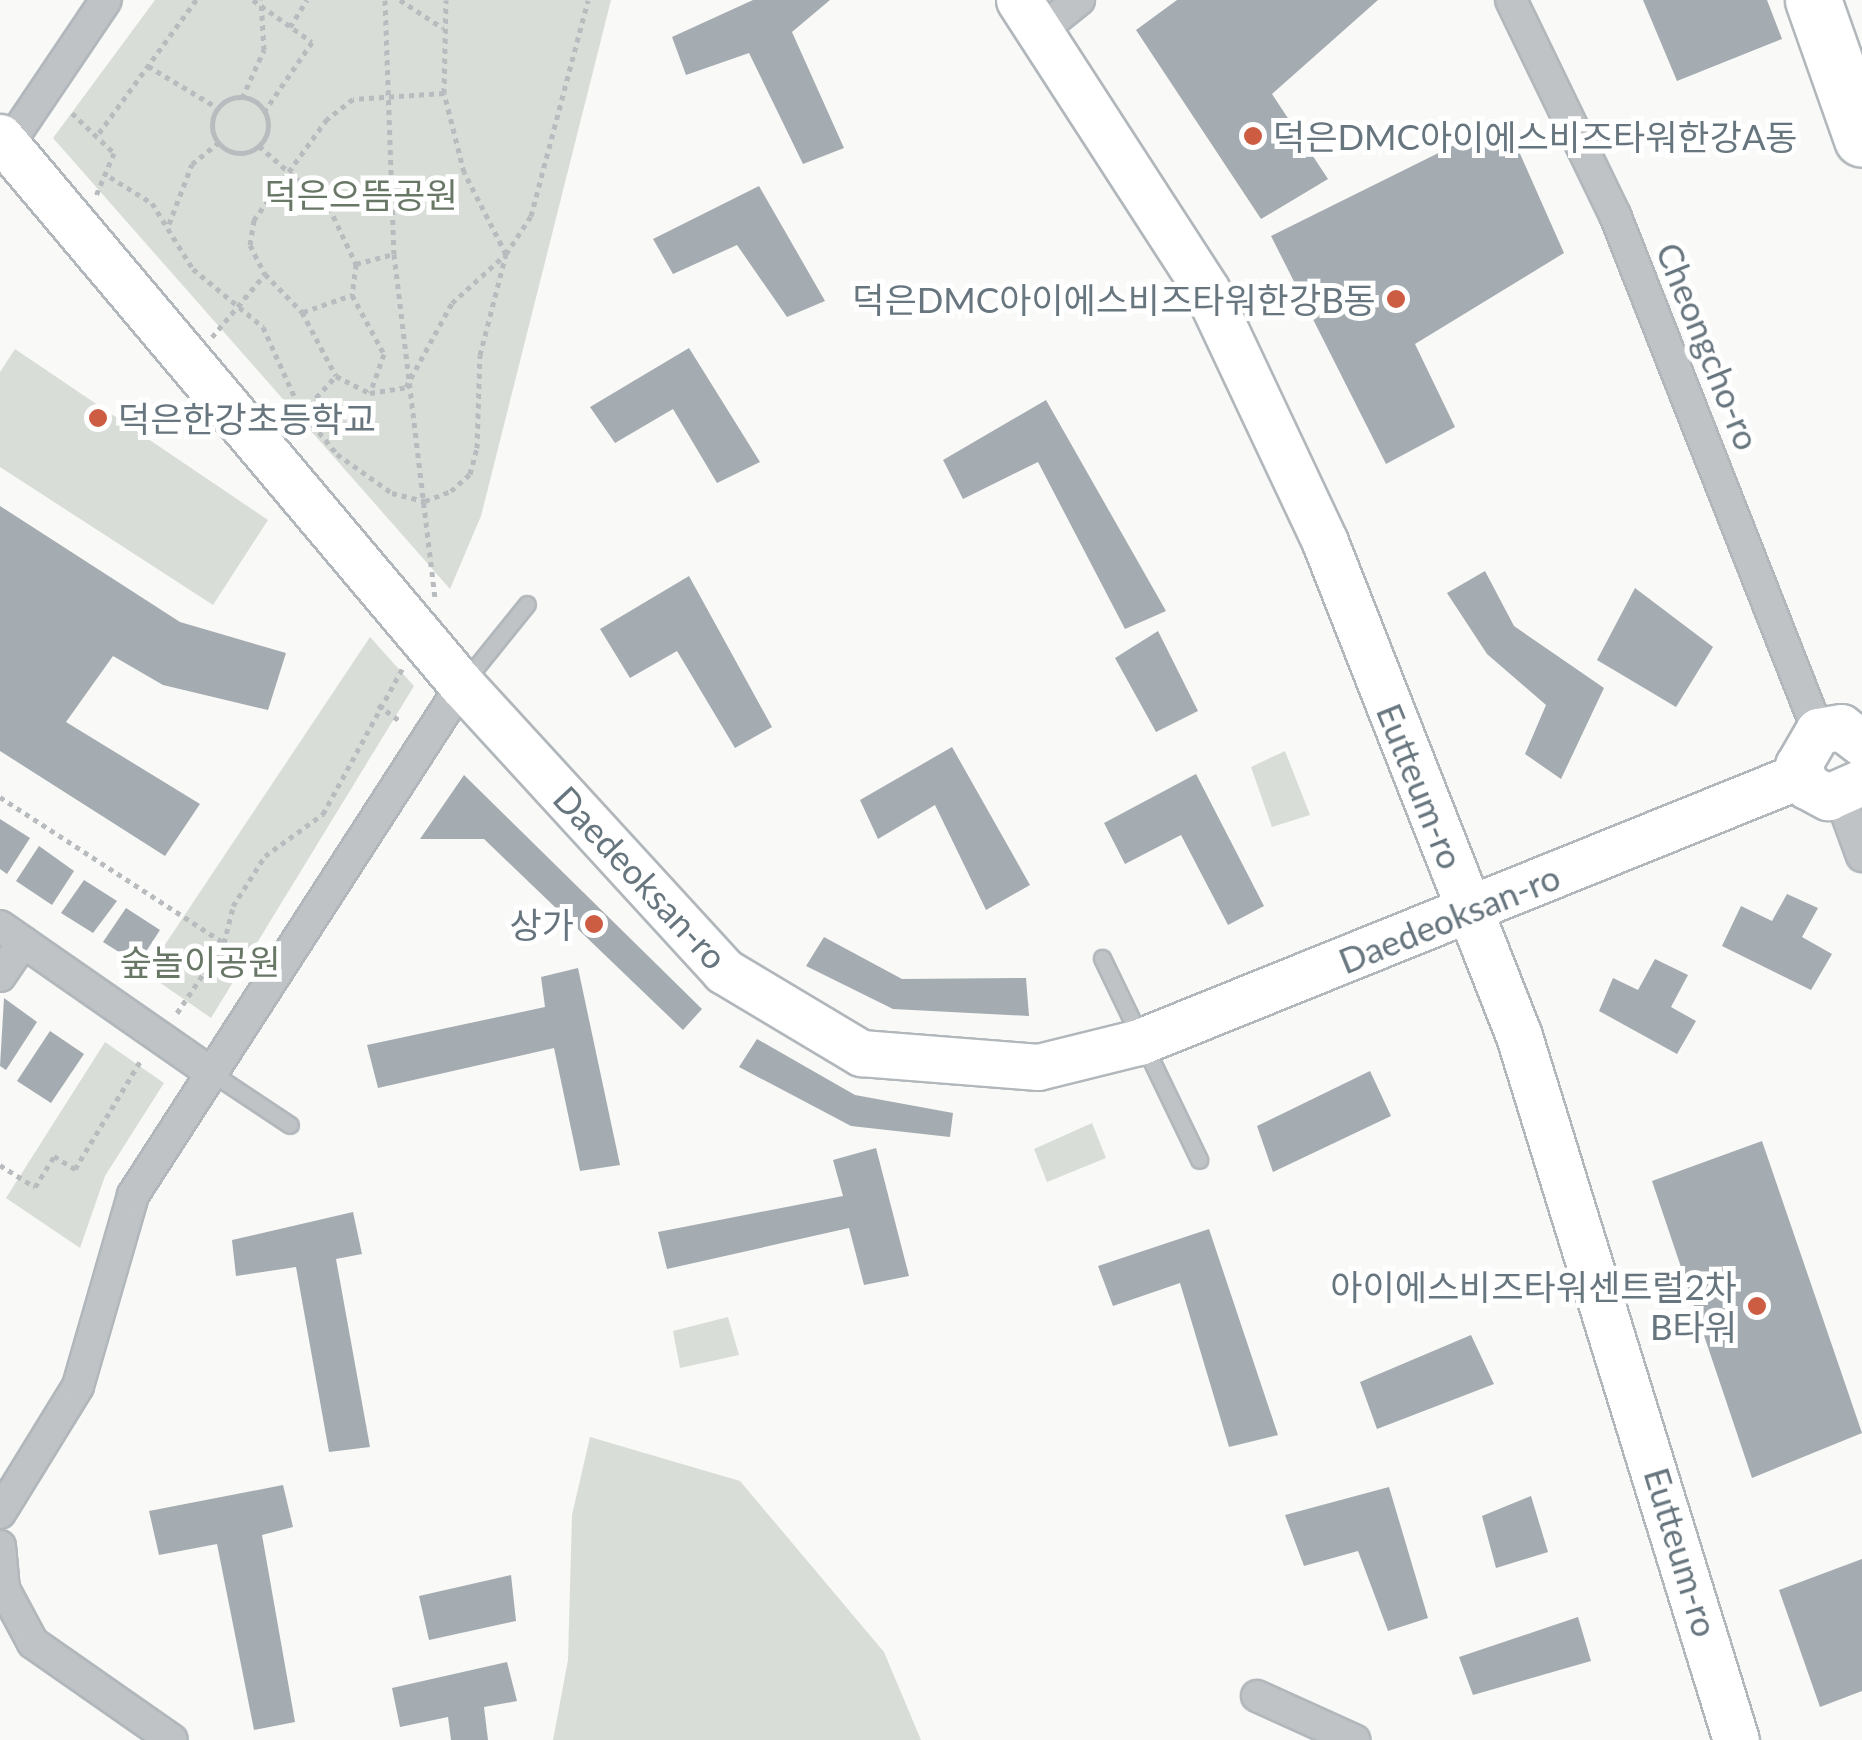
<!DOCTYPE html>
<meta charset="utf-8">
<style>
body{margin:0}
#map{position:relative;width:1862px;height:1740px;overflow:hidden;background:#f9f9f7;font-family:Lato,"Noto Sans KR",sans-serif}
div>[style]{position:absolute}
.green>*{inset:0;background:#d9ddd7}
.building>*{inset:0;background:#a4acb1}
.path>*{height:5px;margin-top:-2.5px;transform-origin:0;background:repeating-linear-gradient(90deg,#b9bcbe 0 5px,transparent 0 10px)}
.path>.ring{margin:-2.5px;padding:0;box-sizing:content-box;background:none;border:5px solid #b9bcbe;border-radius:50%}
.roads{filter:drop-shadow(2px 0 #b1b7bb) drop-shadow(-2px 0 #b1b7bb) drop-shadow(0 2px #b1b7bb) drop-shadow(0 -2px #b1b7bb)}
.lane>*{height:15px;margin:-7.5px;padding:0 7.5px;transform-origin:7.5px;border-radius:7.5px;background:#bfc3c6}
.street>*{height:30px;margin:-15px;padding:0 15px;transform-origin:15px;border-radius:15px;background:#bfc3c6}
.secondary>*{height:45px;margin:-22.5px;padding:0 22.5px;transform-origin:22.5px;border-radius:22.5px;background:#fff}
.highway>*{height:55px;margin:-27.5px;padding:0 27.5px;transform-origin:27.5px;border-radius:27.5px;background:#fff}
.dots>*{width:28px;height:28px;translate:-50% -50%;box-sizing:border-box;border:5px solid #fff;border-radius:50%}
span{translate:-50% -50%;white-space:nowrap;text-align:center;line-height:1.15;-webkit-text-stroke:10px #fff;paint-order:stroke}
.poi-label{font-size:35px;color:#67757e}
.left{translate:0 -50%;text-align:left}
.right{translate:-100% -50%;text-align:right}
.park-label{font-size:35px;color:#697766}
.street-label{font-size:35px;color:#67757e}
</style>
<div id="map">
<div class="green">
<i style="clip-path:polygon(155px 0,611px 0,481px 516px,450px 589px,53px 138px)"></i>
<i style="clip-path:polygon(15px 349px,268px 520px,213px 605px,0 467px,0 372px)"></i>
<i style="clip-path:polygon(370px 637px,414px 686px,211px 1018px,146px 973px)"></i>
<i style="clip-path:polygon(1285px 751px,1310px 815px,1272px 827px,1251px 767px)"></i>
<i style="clip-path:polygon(105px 1042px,164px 1083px,105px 1176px,80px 1248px,6px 1198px)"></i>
<i style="clip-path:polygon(1092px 1123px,1106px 1158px,1047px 1182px,1034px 1149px)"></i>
<i style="clip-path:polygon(728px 1317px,739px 1355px,680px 1368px,673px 1331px)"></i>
<i style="clip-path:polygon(590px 1437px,740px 1481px,884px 1652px,921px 1740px,553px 1740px,568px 1660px,572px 1515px)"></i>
</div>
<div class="building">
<i style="clip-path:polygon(753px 0,830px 0,792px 32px,844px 148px,803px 164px,749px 53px,686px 75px,672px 37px)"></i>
<i style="clip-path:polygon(1177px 0,1378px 0,1272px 94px,1328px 179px,1261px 219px,1136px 30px)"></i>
<i style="clip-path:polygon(1643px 0,1767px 0,1782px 39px,1677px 81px)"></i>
<i style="clip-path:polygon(1505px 120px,1564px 253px,1415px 344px,1455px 427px,1386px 464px,1271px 236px)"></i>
<i style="clip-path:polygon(759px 186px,825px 301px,787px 317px,737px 245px,673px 274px,653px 239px)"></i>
<i style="clip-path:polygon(689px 348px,760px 462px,717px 483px,673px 409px,615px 443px,590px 407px)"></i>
<i style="clip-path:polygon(1046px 400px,1166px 611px,1125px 629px,1038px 462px,963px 499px,943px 460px)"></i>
<i style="clip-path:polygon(0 506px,180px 622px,286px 653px,268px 710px,163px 685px,113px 656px,66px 722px,200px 804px,165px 856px,0 751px)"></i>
<i style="clip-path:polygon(1485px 571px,1514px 626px,1604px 688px,1561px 779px,1525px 754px,1546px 705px,1487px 654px,1447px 593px)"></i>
<i style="clip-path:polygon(689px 576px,772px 727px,735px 748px,677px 651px,630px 678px,600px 629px)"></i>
<i style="clip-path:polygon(1635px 588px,1713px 647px,1676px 707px,1597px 660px)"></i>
<i style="clip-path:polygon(1158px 631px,1198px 711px,1156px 732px,1115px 658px)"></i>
<i style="clip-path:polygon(952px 747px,1030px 885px,986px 910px,935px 805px,878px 839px,860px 800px)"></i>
<i style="clip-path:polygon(1196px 774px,1264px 906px,1228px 925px,1181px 835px,1125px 864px,1104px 823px)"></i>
<i style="clip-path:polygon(464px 775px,702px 1009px,683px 1030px,484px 839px,420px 839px)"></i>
<i style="clip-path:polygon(0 819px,30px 838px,7px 874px,0 869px)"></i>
<i style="clip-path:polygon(39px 846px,74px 871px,52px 905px,16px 881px)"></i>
<i style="clip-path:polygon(84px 880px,117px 901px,93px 933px,61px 913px)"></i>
<i style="clip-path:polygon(1787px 894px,1818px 908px,1802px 937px,1832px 954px,1811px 990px,1722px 946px,1741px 906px,1772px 921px)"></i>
<i style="clip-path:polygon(126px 908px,160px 930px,138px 964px,103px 942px)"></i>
<i style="clip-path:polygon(824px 937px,902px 979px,1026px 978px,1029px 1016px,893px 1009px,806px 966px)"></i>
<i style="clip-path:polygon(1655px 959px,1688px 975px,1671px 1007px,1696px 1021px,1677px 1054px,1599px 1011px,1613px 978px,1638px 990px)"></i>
<i style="clip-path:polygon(578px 968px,620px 1165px,580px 1171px,554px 1048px,378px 1088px,367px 1045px,545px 1007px,541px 977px)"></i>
<i style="clip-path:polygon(4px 998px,37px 1022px,6px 1070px,0 1066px)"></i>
<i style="clip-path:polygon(50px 1031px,84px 1054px,51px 1103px,17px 1081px)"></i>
<i style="clip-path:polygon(757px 1039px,855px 1095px,953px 1113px,950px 1137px,851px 1126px,739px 1067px)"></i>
<i style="clip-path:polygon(1370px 1071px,1391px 1116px,1273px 1172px,1257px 1126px)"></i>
<i style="clip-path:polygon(1762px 1141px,1862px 1433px,1752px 1478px,1652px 1181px)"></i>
<i style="clip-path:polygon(876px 1148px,909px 1276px,864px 1285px,849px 1228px,667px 1269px,658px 1232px,843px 1196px,833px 1160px)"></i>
<i style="clip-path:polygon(353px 1212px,362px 1254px,336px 1259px,370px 1447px,329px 1452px,296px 1267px,236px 1276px,232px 1240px)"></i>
<i style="clip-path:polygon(1209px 1229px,1278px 1435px,1229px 1447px,1180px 1283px,1113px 1306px,1098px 1266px)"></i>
<i style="clip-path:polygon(1471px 1335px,1494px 1384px,1377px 1429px,1360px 1382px)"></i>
<i style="clip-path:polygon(283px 1485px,293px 1527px,262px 1535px,295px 1722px,254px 1730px,217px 1544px,159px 1555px,149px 1511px)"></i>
<i style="clip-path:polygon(1389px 1487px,1428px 1618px,1388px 1631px,1358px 1551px,1304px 1566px,1285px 1515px)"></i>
<i style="clip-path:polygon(1531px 1496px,1548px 1552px,1496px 1568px,1482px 1516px)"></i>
<i style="clip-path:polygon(1862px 1559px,1862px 1691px,1820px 1707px,1779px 1590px)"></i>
<i style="clip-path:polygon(511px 1575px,516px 1621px,429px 1640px,419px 1596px)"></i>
<i style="clip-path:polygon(1578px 1617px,1591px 1661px,1473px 1695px,1459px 1657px)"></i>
<i style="clip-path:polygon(507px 1662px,517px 1701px,484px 1707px,488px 1740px,451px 1740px,448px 1717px,400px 1727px,392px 1688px)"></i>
</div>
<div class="path">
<i style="left:253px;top:0;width:72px;rotate:35.4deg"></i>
<i style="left:312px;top:42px;width:85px;rotate:124.4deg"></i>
<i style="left:385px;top:0;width:254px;rotate:88deg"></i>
<i style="left:394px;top:254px;width:345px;rotate:83.2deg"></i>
<i style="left:400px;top:0;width:51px;rotate:33.1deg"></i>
<i style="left:290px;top:27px;width:32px;rotate:-58deg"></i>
<i style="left:148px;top:66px;width:82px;rotate:31deg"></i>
<i style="left:444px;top:93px;width:91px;rotate:176.2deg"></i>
<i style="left:353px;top:99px;width:33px;rotate:142deg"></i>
<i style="left:327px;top:119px;width:125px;rotate:125.9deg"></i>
<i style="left:254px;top:220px;width:25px;rotate:99deg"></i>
<i style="left:250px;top:245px;width:33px;rotate:63deg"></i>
<i style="left:265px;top:274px;width:53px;rotate:45.8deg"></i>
<i style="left:302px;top:312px;width:72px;rotate:62deg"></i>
<i style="left:336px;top:376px;width:38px;rotate:27deg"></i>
<i style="left:370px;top:393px;width:36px;rotate:-9deg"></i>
<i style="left:406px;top:387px;width:96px;rotate:-61.3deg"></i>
<i style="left:452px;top:303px;width:73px;rotate:-42.2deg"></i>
<i style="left:506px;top:254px;width:45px;rotate:-56.7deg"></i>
<i style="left:531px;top:216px;width:223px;rotate:-75.2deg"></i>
<i class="ring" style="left:212px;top:97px;width:51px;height:51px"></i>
<i style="left:242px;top:98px;width:53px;rotate:-65.4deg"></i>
<i style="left:264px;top:50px;width:50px;rotate:-93.4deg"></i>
<i style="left:72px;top:113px;width:58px;rotate:43.6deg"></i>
<i style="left:114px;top:153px;width:49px;rotate:112.9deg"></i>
<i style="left:99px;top:133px;width:165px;rotate:-53.9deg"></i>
<i style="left:259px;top:146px;width:93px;rotate:41.1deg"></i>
<i style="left:329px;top:207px;width:63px;rotate:64.7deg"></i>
<i style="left:356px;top:264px;width:31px;rotate:97deg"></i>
<i style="left:352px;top:295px;width:67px;rotate:61.5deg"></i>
<i style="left:384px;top:354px;width:41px;rotate:109.7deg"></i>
<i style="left:110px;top:177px;width:49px;rotate:31.8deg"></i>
<i style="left:152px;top:203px;width:78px;rotate:58.2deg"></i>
<i style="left:193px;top:269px;width:91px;rotate:39.6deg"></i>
<i style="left:263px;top:327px;width:90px;rotate:65.7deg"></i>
<i style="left:300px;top:409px;width:58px;rotate:50.6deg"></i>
<i style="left:337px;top:454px;width:67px;rotate:35.3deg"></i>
<i style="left:392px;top:493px;width:34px;rotate:14deg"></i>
<i style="left:425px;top:501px;width:28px;rotate:-21deg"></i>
<i style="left:451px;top:491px;width:25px;rotate:-42deg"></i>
<i style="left:470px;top:474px;width:27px;rotate:-75deg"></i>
<i style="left:477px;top:448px;width:93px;rotate:-88.2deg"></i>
<i style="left:480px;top:355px;width:104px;rotate:-75.6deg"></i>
<i style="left:506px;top:254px;width:92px;rotate:-117.1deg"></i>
<i style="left:464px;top:172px;width:81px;rotate:-104.2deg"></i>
<i style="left:444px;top:93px;width:93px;rotate:-88.8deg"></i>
<i style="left:169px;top:224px;width:64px;rotate:-69deg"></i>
<i style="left:192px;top:164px;width:33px;rotate:-39deg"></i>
<i style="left:356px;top:264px;width:39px;rotate:-15deg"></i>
<i style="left:303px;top:312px;width:52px;rotate:-19.1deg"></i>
<i style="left:212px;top:337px;width:82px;rotate:-49.9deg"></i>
<i style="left:289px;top:427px;width:68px;rotate:-47.4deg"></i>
<i style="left:378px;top:705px;width:29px;rotate:36deg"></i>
<i style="left:0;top:797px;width:302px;rotate:33.1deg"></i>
<i style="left:177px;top:1013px;width:84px;rotate:-56.1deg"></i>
<i style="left:224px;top:943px;width:38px;rotate:-76deg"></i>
<i style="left:233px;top:906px;width:59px;rotate:-57.4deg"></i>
<i style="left:265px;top:856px;width:72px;rotate:-35.9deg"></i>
<i style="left:323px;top:814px;width:167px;rotate:-61.4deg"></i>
<i style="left:0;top:1165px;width:41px;rotate:32.2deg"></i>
<i style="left:35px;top:1187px;width:36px;rotate:-58deg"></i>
<i style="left:54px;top:1156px;width:25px;rotate:32deg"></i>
<i style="left:75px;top:1169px;width:127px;rotate:-58.8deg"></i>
</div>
<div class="roads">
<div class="lane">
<i style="left:464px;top:682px;width:100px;rotate:-51.1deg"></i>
<i style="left:1102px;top:958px;width:224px;rotate:64.3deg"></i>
<i style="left:213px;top:1074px;width:92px;rotate:33.5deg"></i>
</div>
<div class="street">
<i style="left:1511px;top:0;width:239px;rotate:64.2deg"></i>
<i style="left:1615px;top:215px;width:554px;rotate:68.52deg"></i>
<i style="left:1040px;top:31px;width:50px;rotate:-38.5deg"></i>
<i style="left:0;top:157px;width:189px;rotate:-56deg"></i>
<i style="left:1840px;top:796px;width:64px;rotate:69.9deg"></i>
<i style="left:0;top:926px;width:259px;rotate:34.8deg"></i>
<i style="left:0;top:976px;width:41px;rotate:-55.9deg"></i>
<i style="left:0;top:1513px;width:149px;rotate:-58.4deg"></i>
<i style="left:78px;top:1386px;width:199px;rotate:-73.9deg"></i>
<i style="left:133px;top:1195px;width:607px;rotate:-57.17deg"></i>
<i style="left:0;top:1546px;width:43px;rotate:84.7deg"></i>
<i style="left:4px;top:1589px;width:61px;rotate:61.8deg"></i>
<i style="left:33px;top:1643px;width:169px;rotate:34.9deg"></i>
<i style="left:1257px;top:1696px;width:107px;rotate:24.4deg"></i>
</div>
<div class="secondary">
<i style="left:1019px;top:0;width:346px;rotate:57.1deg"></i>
<i style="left:1207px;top:291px;width:277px;rotate:64.8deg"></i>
<i style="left:1325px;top:542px;width:531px;rotate:68.56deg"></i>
<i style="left:1519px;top:1036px;width:737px;rotate:72.87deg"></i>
<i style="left:0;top:137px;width:717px;rotate:49.87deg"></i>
<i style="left:462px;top:685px;width:388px;rotate:47.5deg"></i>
<i style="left:724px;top:971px;width:160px;rotate:30.9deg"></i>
<i style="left:861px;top:1053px;width:178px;rotate:4.5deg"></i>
<i style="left:1038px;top:1067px;width:104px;rotate:-13.9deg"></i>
<i style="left:1139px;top:1042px;width:714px;rotate:-21.97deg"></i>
<i style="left:1862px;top:743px;width:26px;rotate:-143deg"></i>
<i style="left:1841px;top:727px;width:23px;rotate:170deg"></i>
<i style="left:1818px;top:731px;width:39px;rotate:120deg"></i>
<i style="left:1798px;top:765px;width:23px;rotate:67deg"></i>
<i style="left:1807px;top:786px;width:24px;rotate:28deg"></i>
<i style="left:1828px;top:797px;width:37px;rotate:-24deg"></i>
</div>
<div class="highway">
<i style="left:1813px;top:0;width:147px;rotate:70.6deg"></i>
</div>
</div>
<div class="dots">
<i style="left:1253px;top:136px;background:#cd5d42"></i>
<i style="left:1396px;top:299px;background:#cd5d42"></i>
<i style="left:98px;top:418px;background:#cd5d42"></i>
<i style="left:594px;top:924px;background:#cd5d42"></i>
<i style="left:1757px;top:1306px;background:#cd5d42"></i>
</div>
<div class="poi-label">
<span class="left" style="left:1273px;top:136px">덕은DMC아이에스비즈타워한강A동</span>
<span class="right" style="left:1376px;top:299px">덕은DMC아이에스비즈타워한강B동</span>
<span class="left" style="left:118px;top:418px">덕은한강초등학교</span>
<span class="right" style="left:574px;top:924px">상가</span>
<span class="right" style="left:1737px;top:1306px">아이에스비즈타워센트럴2차<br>B타워</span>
</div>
<div class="park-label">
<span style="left:361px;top:194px">덕은으뜸공원</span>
<span style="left:200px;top:961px">숲놀이공원</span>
</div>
<div class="street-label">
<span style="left:1709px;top:346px;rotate:68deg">Cheongcho-ro</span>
<span style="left:1421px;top:786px;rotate:68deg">Eutteum-ro</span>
<span style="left:641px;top:877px;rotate:47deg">Daedeoksan-ro</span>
<span style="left:1449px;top:918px;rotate:-22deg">Daedeoksan-ro</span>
<span style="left:1682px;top:1552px;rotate:73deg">Eutteum-ro</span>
</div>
</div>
